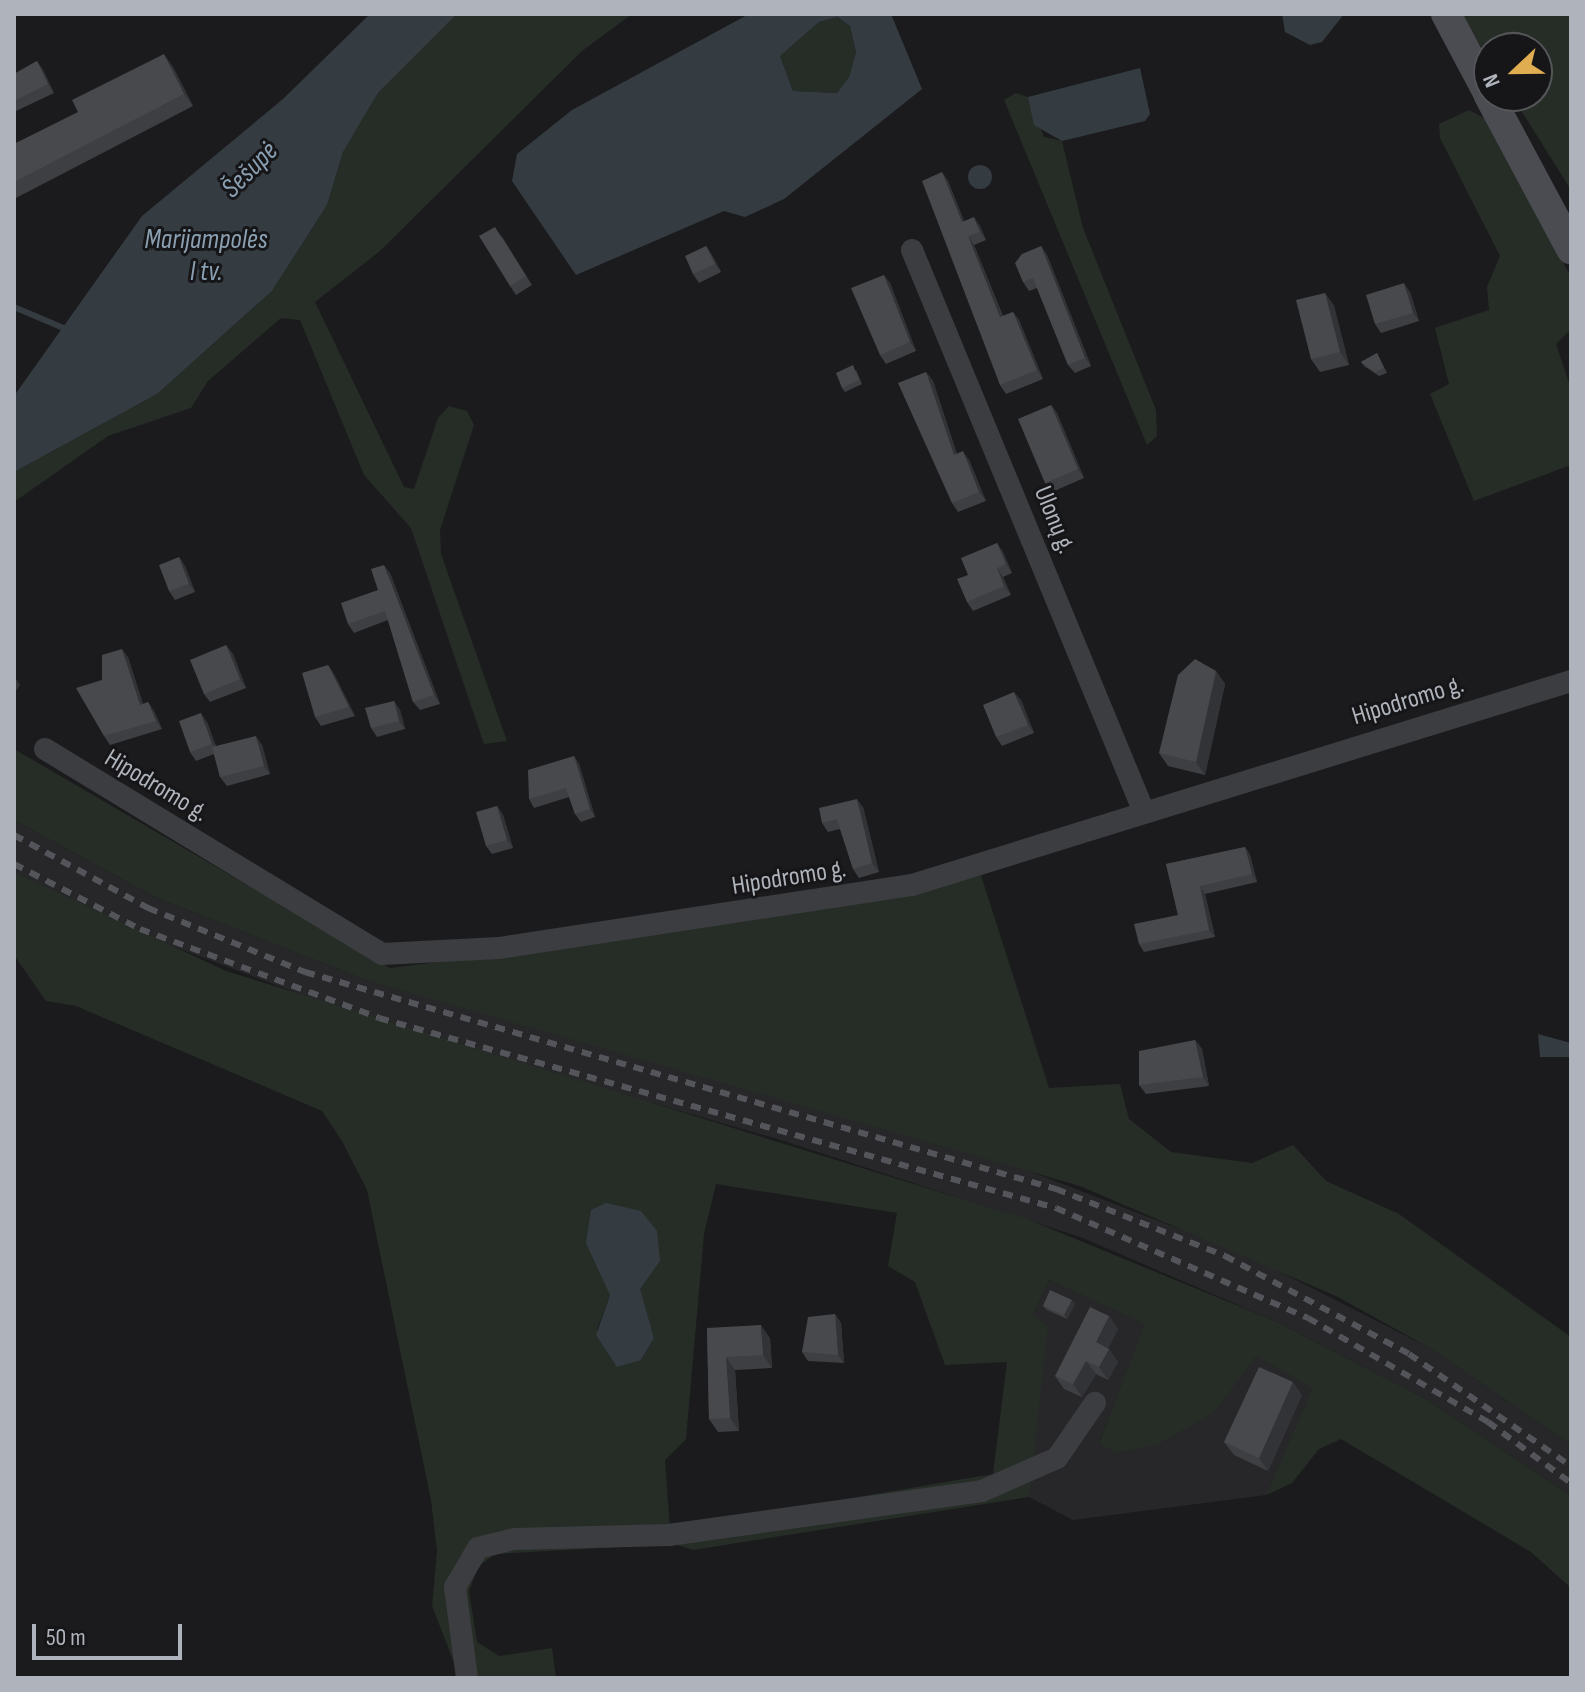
<!DOCTYPE html>
<meta charset="utf-8">
<style>
body{margin:0}
#map{position:relative;width:1585px;height:1692px;overflow:hidden;background:#1b1b1d;font-family:"Sofia Sans Condensed",sans-serif}
div>[style]{position:absolute}
.built>*{inset:0;background:#27272a}
.green>*{inset:0;background:#252d26}
.water>*{inset:0;background:#343c42}
.round{border-radius:50%}
.stream>*{height:6px;margin:-3px;padding:0 3px;transform-origin:3px;border-radius:3px;background:#343c42}
.street>*{height:22px;margin:-11px;padding:0 11px;transform-origin:11px;border-radius:11px;background:#3c3d41}
.secondary>*{height:30px;margin:-15px;padding:0 15px;transform-origin:15px;border-radius:15px;background:#4a4c51}
.rail>*{height:6px;margin-top:-3px;transform-origin:0;background:repeating-linear-gradient(90deg,#53555a 0 10px,transparent 0 18px)}
.wall>*{inset:0;background:#3e3f42}
.shaded-wall>*{inset:0;background:#323336}
.building>*{inset:0;background:#48494d}
span{translate:-50% -50%;white-space:nowrap;text-align:center;line-height:1.15;-webkit-text-stroke:6px #161618;paint-order:stroke}
.street-label{font-size:26px;color:#afb3bb}
.water-label{font-size:28px;color:#8aa0b2;font-style:italic}
.frame{position:absolute;inset:0;border:16px solid #afb3bb;pointer-events:none}
.north{position:absolute;left:1473px;top:32px;width:80px;height:80px;box-sizing:border-box;background:#161618;border:2px solid #535559;border-radius:50%;rotate:248deg;font-size:22px;font-weight:700;line-height:32px;text-align:center;color:#afb3bb}
.north::after{content:'';display:block;margin:auto;width:28px;height:36px;background:#e0ad50;clip-path:polygon(50% 0,100% 100%,50% 72%,0 100%)}
.scale{position:absolute;left:32px;top:1624px;width:150px;height:36px;box-sizing:border-box;border:4px solid #afb3bb;border-top:0;padding-left:10px;font-size:24px;line-height:28px;white-space:nowrap;color:#afb3bb;-webkit-text-stroke:6px #161618;paint-order:stroke}
</style>
<div id="map">
<div class="built">
<i style="clip-path:polygon(14px 820px,155px 897px,366px 980px,980px 1152px,1247px 1255px,1428px 1347px,1571px 1444px,1571px 1496px,1422px 1397px,1275px 1321px,1083px 1238px,784px 1141px,377px 1023px,138px 933px,14px 872px)"></i>
<i style="clip-path:polygon(1049px 1280px,1146px 1324px,1099px 1442px,1214px 1413px,1255px 1355px,1314px 1388px,1266px 1495px,1073px 1520px,1029px 1497px,1033px 1315px)"></i>
</div>
<div class="green">
<i style="clip-path:polygon(457px 14px,632px 14px,582px 51px,380px 251px,315px 302px,404px 487px,414px 489px,438px 418px,449px 406px,467px 411px,474px 425px,440px 530px,441px 554px,507px 741px,484px 744px,411px 528px,364px 475px,300px 320px,281px 318px,208px 381px,191px 408px,108px 436px,14px 502px,14px 472px,157px 394px,272px 291px,327px 205px,343px 152px,378px 93px)"></i>
<i style="clip-path:polygon(1461px 14px,1571px 14px,1571px 190px,1512px 96px,1537px 96px,1537px 48px,1489px 48px,1489px 60px)"></i>
<i style="clip-path:polygon(836px 17px,850px 26px,856px 52px,849px 77px,837px 93px,793px 91px,780px 56px,819px 22px)"></i>
<i style="clip-path:polygon(1016px 93px,1028px 97px,1044px 137px,1062px 141px,1083px 228px,1156px 410px,1157px 436px,1147px 445px,1004px 100px)"></i>
<i style="clip-path:polygon(1469px 110px,1484px 118px,1571px 277px,1571px 329px,1556px 344px,1571px 389px,1571px 465px,1474px 501px,1430px 394px,1449px 384px,1435px 328px,1489px 310px,1487px 287px,1500px 256px,1440px 138px,1439px 124px)"></i>
<i style="clip-path:polygon(14px 749px,390px 968px,584px 944px,979px 869px,1049px 1088px,1120px 1084px,1129px 1119px,1171px 1152px,1252px 1163px,1293px 1145px,1326px 1181px,1399px 1214px,1571px 1337px,1571px 1444px,1428px 1347px,1336px 1296px,1080px 1186px,366px 980px,155px 897px,14px 820px)"></i>
<i style="clip-path:polygon(evenodd,14px 872px,226px 971px,1027px 1219px,1275px 1321px,1422px 1397px,1571px 1496px,1571px 1588px,1531px 1552px,1341px 1439px,1319px 1449px,1292px 1483px,1266px 1495px,1313px 1388px,1256px 1356px,1214px 1413px,1158px 1444px,1116px 1453px,1099px 1443px,1145px 1324px,1049px 1280px,1033px 1315px,1048px 1327px,1029px 1497px,693px 1550px,674px 1544px,495px 1554px,478px 1567px,469px 1591px,477px 1642px,499px 1656px,552px 1648px,556px 1678px,460px 1678px,432px 1606px,437px 1551px,431px 1500px,367px 1190px,342px 1141px,322px 1111px,76px 1006px,46px 1001px,14px 955px,14px 872px,716px 1184px,897px 1213px,888px 1266px,915px 1282px,945px 1365px,1007px 1362px,993px 1474px,670px 1529px,665px 1460px,686px 1439px,704px 1234px,716px 1184px,14px 872px,639px 1289px,654px 1338px,641px 1360px,597px 1329px,610px 1295px,639px 1289px)"></i>
</div>
<div class="water">
<i style="clip-path:polygon(370px 14px,457px 14px,378px 93px,343px 152px,327px 205px,272px 291px,157px 394px,14px 472px,14px 396px,142px 216px,283px 99px)"></i>
<i style="clip-path:polygon(evenodd,749px 14px,891px 14px,922px 89px,784px 199px,745px 217px,724px 211px,576px 275px,512px 181px,517px 154px,572px 110px,749px 14px,837px 17px,850px 26px,856px 52px,849px 77px,837px 93px,793px 91px,780px 56px,819px 22px,837px 17px)"></i>
<i style="clip-path:polygon(1282px 14px,1344px 14px,1322px 42px,1310px 45px,1285px 32px)"></i>
<i style="clip-path:polygon(1140px 68px,1150px 114px,1145px 121px,1062px 141px,1034px 125px,1028px 97px)"></i>
<i class="round" style="left:968px;top:165px;width:24px;height:24px"></i>
<i style="clip-path:polygon(1538px 1034px,1571px 1043px,1571px 1057px,1540px 1057px)"></i>
<i style="clip-path:polygon(606px 1203px,641px 1211px,657px 1231px,660px 1261px,640px 1289px,654px 1338px,641px 1360px,617px 1367px,596px 1335px,610px 1295px,586px 1243px,591px 1210px)"></i>
</div>
<div class="stream">
<i style="left:14px;top:307px;width:64px;rotate:23deg"></i>
</div>
<div class="street">
<i style="left:912px;top:250px;width:608px;rotate:67.57deg"></i>
<i style="left:45px;top:749px;width:394px;rotate:31.3deg"></i>
<i style="left:382px;top:954px;width:117px;rotate:-2.9deg"></i>
<i style="left:499px;top:948px;width:418px;rotate:-8.7deg"></i>
<i style="left:912px;top:885px;width:690px;rotate:-17.2deg"></i>
<i style="left:467px;top:1678px;width:92px;rotate:-97.5deg"></i>
<i style="left:455px;top:1587px;width:45px;rotate:-59.5deg"></i>
<i style="left:478px;top:1548px;width:38px;rotate:-14deg"></i>
<i style="left:515px;top:1539px;width:154px;rotate:-1.5deg"></i>
<i style="left:669px;top:1535px;width:316px;rotate:-8deg"></i>
<i style="left:982px;top:1491px;width:82px;rotate:-23.7deg"></i>
<i style="left:1057px;top:1458px;width:67px;rotate:-55.4deg"></i>
</div>
<div class="secondary">
<i style="left:1446px;top:14px;width:92px;rotate:62deg"></i>
<i style="left:1489px;top:96px;width:174px;rotate:61.8deg"></i>
</div>
<div class="rail">
<i style="left:14px;top:835px;width:153px;rotate:28.6deg"></i>
<i style="left:148px;top:908px;width:170px;rotate:22.2deg"></i>
<i style="left:305px;top:972px;width:782px;rotate:16.12deg"></i>
<i style="left:1056px;top:1189px;width:182px;rotate:21.6deg"></i>
<i style="left:1225px;top:1256px;width:208px;rotate:28deg"></i>
<i style="left:1409px;top:1354px;width:197px;rotate:34.7deg"></i>
<i style="left:14px;top:864px;width:142px;rotate:27.3deg"></i>
<i style="left:140px;top:929px;width:255px;rotate:20.4deg"></i>
<i style="left:379px;top:1018px;width:703px;rotate:15.68deg"></i>
<i style="left:1056px;top:1208px;width:275px;rotate:23.6deg"></i>
<i style="left:1308px;top:1318px;width:208px;rotate:30deg"></i>
<i style="left:1488px;top:1422px;width:103px;rotate:36.3deg"></i>
</div>
<div class="wall">
<i style="clip-path:polygon(37px 61px,43px 70px,54px 93px,14px 112px,14px 74px)"></i>
<i style="clip-path:polygon(173px 67px,193px 106px,14px 199px,14px 144px)"></i>
<i style="clip-path:polygon(942px 172px,948px 181px,964px 221px,980px 226px,986px 240px,974px 245px,1003px 316px,1013px 312px,1019px 320px,1043px 379px,1006px 394px,1000px 385px)"></i>
<i style="clip-path:polygon(501px 235px,532px 285px,516px 295px,510px 286px)"></i>
<i style="clip-path:polygon(706px 246px,712px 255px,721px 272px,699px 283px,693px 274px)"></i>
<i style="clip-path:polygon(1041px 246px,1047px 255px,1091px 366px,1075px 373px,1068px 365px,1037px 288px,1029px 291px,1023px 282px)"></i>
<i style="clip-path:polygon(890px 283px,916px 351px,886px 364px,880px 355px)"></i>
<i style="clip-path:polygon(1410px 292px,1419px 321px,1381px 333px,1375px 324px)"></i>
<i style="clip-path:polygon(1325px 293px,1334px 306px,1349px 365px,1320px 372px,1311px 359px)"></i>
<i style="clip-path:polygon(1377px 353px,1387px 373px,1379px 376px,1364px 366px,1361px 362px)"></i>
<i style="clip-path:polygon(856px 370px,862px 384px,845px 392px,842px 388px)"></i>
<i style="clip-path:polygon(926px 372px,933px 381px,957px 454px,969px 460px,986px 501px,958px 512px,952px 503px)"></i>
<i style="clip-path:polygon(1051px 405px,1057px 413px,1084px 478px,1052px 492px,1045px 483px)"></i>
<i style="clip-path:polygon(997px 543px,1003px 552px,1012px 573px,1003px 577px,1011px 595px,973px 611px,967px 602px,968px 575px)"></i>
<i style="clip-path:polygon(179px 557px,185px 566px,195px 592px,175px 600px,169px 591px)"></i>
<i style="clip-path:polygon(390px 573px,440px 704px,420px 710px,413px 702px,388px 620px,354px 633px,348px 624px,378px 590px)"></i>
<i style="clip-path:polygon(226px 645px,233px 654px,246px 688px,210px 702px,204px 694px)"></i>
<i style="clip-path:polygon(128px 657px,143px 704px,148px 702px,154px 711px,162px 729px,110px 745px,104px 736px,102px 680px)"></i>
<i style="clip-path:polygon(328px 665px,334px 674px,355px 716px,321px 726px,315px 717px)"></i>
<i style="clip-path:polygon(1216px 671px,1225px 684px,1205px 775px,1168px 766px,1159px 753px)"></i>
<i style="clip-path:polygon(1021px 700px,1034px 733px,1002px 746px,996px 737px)"></i>
<i style="clip-path:polygon(394px 701px,400px 710px,405px 729px,377px 737px,371px 728px)"></i>
<i style="clip-path:polygon(207px 722px,216px 746px,262px 745px,270px 774px,227px 786px,220px 777px,214px 754px,196px 761px,190px 752px)"></i>
<i style="clip-path:polygon(574px 756px,579px 764px,595px 817px,581px 822px,575px 814px,569px 797px,534px 808px,529px 799px)"></i>
<i style="clip-path:polygon(497px 806px,503px 815px,513px 848px,492px 854px,486px 846px)"></i>
<i style="clip-path:polygon(863px 807px,879px 872px,859px 878px,853px 869px,840px 829px,828px 832px,822px 823px)"></i>
<i style="clip-path:polygon(1245px 847px,1250px 855px,1257px 882px,1205px 894px,1215px 937px,1144px 952px,1139px 944px,1178px 915px,1166px 864px)"></i>
<i style="clip-path:polygon(1195px 1040px,1202px 1049px,1209px 1086px,1146px 1094px,1139px 1085px)"></i>
<i style="clip-path:polygon(1075px 1304px,1067px 1319px,1047px 1310px,1043px 1306px)"></i>
<i style="clip-path:polygon(835px 1314px,841px 1323px,844px 1363px,808px 1361px,802px 1352px)"></i>
<i style="clip-path:polygon(1109px 1316px,1118px 1329px,1108px 1348px,1118px 1362px,1108px 1380px,1096px 1374px,1082px 1397px,1064px 1389px,1055px 1376px)"></i>
<i style="clip-path:polygon(707px 1328px,770px 1338px,772px 1368px,735px 1370px,739px 1431px,718px 1432px,709px 1419px)"></i>
<i style="clip-path:polygon(1302px 1395px,1268px 1471px,1234px 1455px,1224px 1442px)"></i>
</div>
<div class="shaded-wall">
<i style="clip-path:polygon(164px 54px,173px 67px,193px 106px,184px 94px)"></i>
<i style="clip-path:polygon(37px 61px,43px 70px,54px 93px,48px 84px)"></i>
<i style="clip-path:polygon(942px 172px,948px 181px,968px 230px,962px 222px)"></i>
<i style="clip-path:polygon(974px 217px,980px 226px,986px 240px,980px 232px)"></i>
<i style="clip-path:polygon(968px 236px,974px 245px,1006px 326px,1000px 317px)"></i>
<i style="clip-path:polygon(706px 246px,712px 255px,721px 272px,715px 264px)"></i>
<i style="clip-path:polygon(1041px 246px,1047px 255px,1091px 366px,1085px 358px)"></i>
<i style="clip-path:polygon(884px 275px,890px 283px,916px 351px,910px 342px)"></i>
<i style="clip-path:polygon(1404px 283px,1410px 292px,1419px 321px,1413px 313px)"></i>
<i style="clip-path:polygon(1325px 293px,1334px 306px,1349px 365px,1340px 352px)"></i>
<i style="clip-path:polygon(1013px 312px,1019px 320px,1043px 379px,1037px 370px)"></i>
<i style="clip-path:polygon(926px 372px,933px 381px,960px 464px,954px 455px)"></i>
<i style="clip-path:polygon(1051px 405px,1057px 413px,1084px 478px,1078px 469px)"></i>
<i style="clip-path:polygon(963px 451px,969px 460px,986px 501px,979px 492px)"></i>
<i style="clip-path:polygon(997px 543px,1003px 552px,1012px 573px,1006px 564px)"></i>
<i style="clip-path:polygon(179px 557px,185px 566px,195px 592px,189px 584px)"></i>
<i style="clip-path:polygon(384px 565px,390px 573px,440px 704px,434px 695px)"></i>
<i style="clip-path:polygon(997px 568px,1003px 577px,1011px 595px,1004px 586px)"></i>
<i style="clip-path:polygon(226px 645px,233px 654px,246px 688px,240px 679px)"></i>
<i style="clip-path:polygon(122px 649px,128px 657px,146px 714px,140px 705px)"></i>
<i style="clip-path:polygon(328px 665px,334px 674px,355px 716px,349px 707px)"></i>
<i style="clip-path:polygon(1216px 671px,1225px 684px,1205px 775px,1196px 762px)"></i>
<i style="clip-path:polygon(14px 676px,20px 685px,14px 694px)"></i>
<i style="clip-path:polygon(1014px 692px,1021px 700px,1034px 733px,1028px 725px)"></i>
<i style="clip-path:polygon(394px 701px,400px 710px,405px 729px,399px 721px)"></i>
<i style="clip-path:polygon(148px 702px,154px 711px,162px 729px,156px 721px)"></i>
<i style="clip-path:polygon(201px 713px,207px 722px,218px 752px,212px 744px)"></i>
<i style="clip-path:polygon(256px 736px,262px 745px,270px 774px,264px 766px)"></i>
<i style="clip-path:polygon(574px 756px,579px 764px,595px 817px,590px 809px)"></i>
<i style="clip-path:polygon(857px 799px,863px 807px,879px 872px,872px 863px)"></i>
<i style="clip-path:polygon(497px 806px,503px 815px,513px 848px,507px 840px)"></i>
<i style="clip-path:polygon(1245px 847px,1250px 855px,1257px 882px,1252px 874px)"></i>
<i style="clip-path:polygon(1200px 886px,1205px 894px,1215px 937px,1209px 930px)"></i>
<i style="clip-path:polygon(1195px 1040px,1202px 1049px,1209px 1086px,1203px 1077px)"></i>
<i style="clip-path:polygon(1072px 1300px,1075px 1304px,1067px 1319px,1064px 1315px)"></i>
<i style="clip-path:polygon(835px 1314px,841px 1323px,844px 1363px,838px 1355px)"></i>
<i style="clip-path:polygon(1109px 1316px,1118px 1329px,1105px 1355px,1096px 1342px)"></i>
<i style="clip-path:polygon(761px 1325px,770px 1338px,772px 1368px,763px 1355px)"></i>
<i style="clip-path:polygon(1109px 1349px,1118px 1362px,1108px 1380px,1099px 1367px)"></i>
<i style="clip-path:polygon(726px 1357px,735px 1370px,739px 1431px,730px 1418px)"></i>
<i style="clip-path:polygon(1086px 1361px,1096px 1374px,1082px 1397px,1073px 1384px)"></i>
<i style="clip-path:polygon(1293px 1382px,1302px 1395px,1268px 1471px,1259px 1458px)"></i>
</div>
<div class="building">
<i style="clip-path:polygon(164px 54px,184px 94px,14px 182px,14px 144px,78px 112px,72px 100px)"></i>
<i style="clip-path:polygon(37px 61px,48px 84px,14px 101px,14px 74px)"></i>
<i style="clip-path:polygon(942px 172px,962px 222px,974px 217px,980px 232px,968px 236px,1000px 317px,1013px 312px,1037px 370px,1000px 385px,922px 181px)"></i>
<i style="clip-path:polygon(495px 227px,526px 276px,510px 286px,479px 236px)"></i>
<i style="clip-path:polygon(706px 246px,715px 264px,693px 274px,685px 256px)"></i>
<i style="clip-path:polygon(1041px 246px,1085px 358px,1068px 365px,1033px 278px,1023px 282px,1015px 263px,1022px 254px)"></i>
<i style="clip-path:polygon(884px 275px,910px 342px,880px 355px,851px 288px)"></i>
<i style="clip-path:polygon(1404px 283px,1413px 313px,1375px 324px,1366px 295px)"></i>
<i style="clip-path:polygon(1325px 293px,1340px 352px,1311px 359px,1296px 300px)"></i>
<i style="clip-path:polygon(1377px 353px,1384px 368px,1375px 372px,1361px 362px)"></i>
<i style="clip-path:polygon(853px 365px,859px 380px,842px 388px,836px 373px)"></i>
<i style="clip-path:polygon(926px 372px,954px 455px,963px 451px,979px 492px,952px 503px,898px 383px)"></i>
<i style="clip-path:polygon(1051px 405px,1078px 469px,1045px 483px,1018px 419px)"></i>
<i style="clip-path:polygon(997px 543px,1006px 564px,997px 568px,1004px 586px,967px 602px,957px 579px,968px 575px,961px 558px)"></i>
<i style="clip-path:polygon(179px 557px,189px 584px,169px 591px,159px 565px)"></i>
<i style="clip-path:polygon(384px 565px,434px 695px,413px 702px,385px 611px,348px 624px,341px 603px,378px 590px,371px 569px)"></i>
<i style="clip-path:polygon(226px 645px,240px 679px,204px 694px,190px 660px)"></i>
<i style="clip-path:polygon(122px 649px,140px 705px,148px 702px,156px 721px,104px 736px,76px 688px,102px 680px,102px 655px)"></i>
<i style="clip-path:polygon(1195px 659px,1216px 671px,1196px 762px,1159px 753px,1178px 675px)"></i>
<i style="clip-path:polygon(328px 665px,349px 707px,315px 717px,302px 673px)"></i>
<i style="clip-path:polygon(1014px 692px,1028px 725px,996px 737px,983px 705px)"></i>
<i style="clip-path:polygon(394px 701px,399px 721px,371px 728px,365px 708px)"></i>
<i style="clip-path:polygon(201px 713px,212px 744px,190px 752px,179px 721px)"></i>
<i style="clip-path:polygon(256px 736px,264px 766px,220px 777px,212px 747px)"></i>
<i style="clip-path:polygon(574px 756px,590px 809px,575px 814px,566px 788px,529px 799px,528px 770px)"></i>
<i style="clip-path:polygon(857px 799px,872px 863px,853px 869px,837px 819px,822px 823px,819px 808px)"></i>
<i style="clip-path:polygon(497px 806px,507px 840px,486px 846px,476px 812px)"></i>
<i style="clip-path:polygon(1245px 847px,1252px 874px,1200px 886px,1209px 930px,1139px 944px,1134px 924px,1178px 915px,1166px 864px)"></i>
<i style="clip-path:polygon(1195px 1040px,1203px 1077px,1139px 1085px,1139px 1051px)"></i>
<i style="clip-path:polygon(1050px 1290px,1072px 1300px,1064px 1315px,1043px 1306px)"></i>
<i style="clip-path:polygon(1090px 1307px,1109px 1316px,1096px 1342px,1109px 1349px,1099px 1367px,1086px 1361px,1073px 1384px,1055px 1376px)"></i>
<i style="clip-path:polygon(835px 1314px,838px 1355px,802px 1352px,808px 1317px)"></i>
<i style="clip-path:polygon(761px 1325px,763px 1355px,726px 1357px,730px 1418px,709px 1419px,707px 1328px)"></i>
<i style="clip-path:polygon(1259px 1367px,1293px 1382px,1259px 1458px,1224px 1442px)"></i>
</div>
<div class="street-label">
<span style="left:1054px;top:520px;rotate:68deg">Ulonų g.</span>
<span style="left:1408px;top:701px;rotate:-17deg">Hipodromo g.</span>
<span style="left:156px;top:786px;rotate:31deg">Hipodromo g.</span>
<span style="left:789px;top:878px;rotate:-9deg">Hipodromo g.</span>
</div>
<div class="water-label">
<span style="left:250px;top:170px;rotate:-45deg">Šešupė</span>
<span style="left:206px;top:256px">Marijampolės<br>I tv.</span>
</div>
<div class="frame"></div>
<div class="north">N</div>
<div class="scale">50 m</div>
</div>
